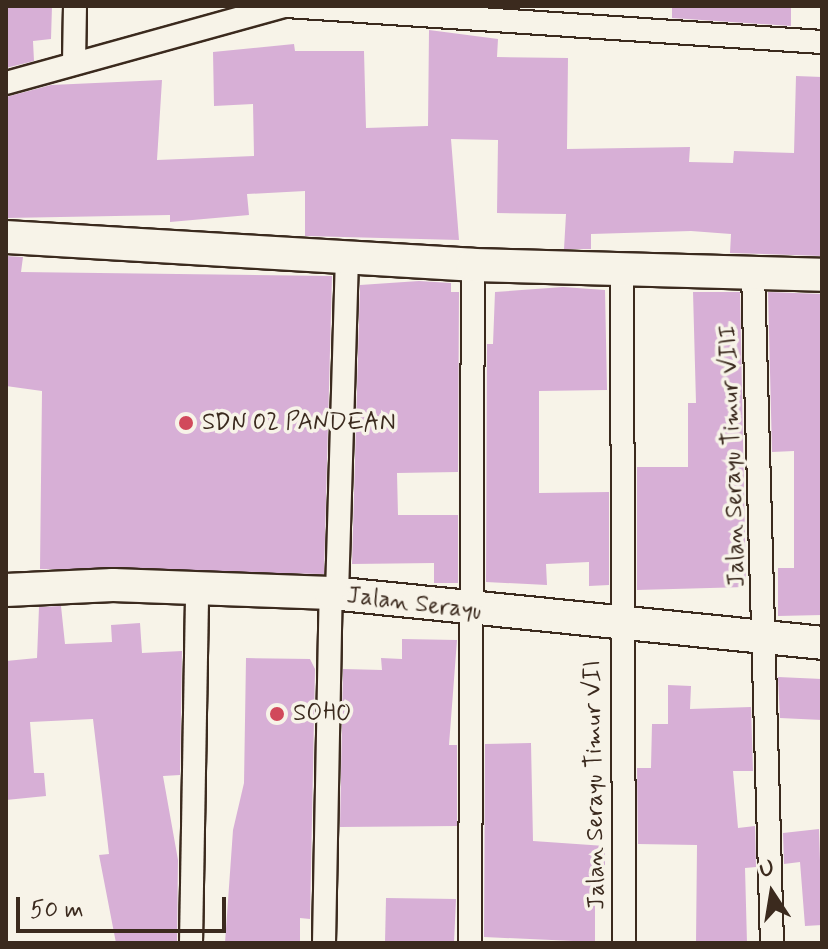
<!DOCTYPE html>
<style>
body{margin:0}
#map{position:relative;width:828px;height:949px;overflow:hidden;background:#f7f3e8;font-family:Mynerve,sans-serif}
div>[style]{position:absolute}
.building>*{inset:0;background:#d7afd6}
.roads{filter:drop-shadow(2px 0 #3b2a1e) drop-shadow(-2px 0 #3b2a1e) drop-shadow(0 2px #3b2a1e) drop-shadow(0 -2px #3b2a1e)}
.street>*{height:22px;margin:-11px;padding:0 11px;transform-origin:11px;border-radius:11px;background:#f7f3e8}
.secondary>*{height:32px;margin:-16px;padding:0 16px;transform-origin:16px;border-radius:16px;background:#f7f3e8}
.dots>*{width:22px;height:22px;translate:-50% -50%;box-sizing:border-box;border:4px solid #f7f3e8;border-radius:50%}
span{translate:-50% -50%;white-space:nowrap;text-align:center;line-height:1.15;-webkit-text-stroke:7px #f7f3e8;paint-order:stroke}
.poi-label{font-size:24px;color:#3b2a1e}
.left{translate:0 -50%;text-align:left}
.street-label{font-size:24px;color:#3b2a1e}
.frame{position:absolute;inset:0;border:8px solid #3b2a1e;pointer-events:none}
.north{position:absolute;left:732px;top:853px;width:80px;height:80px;-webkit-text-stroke:6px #f7f3e8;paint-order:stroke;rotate:348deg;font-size:22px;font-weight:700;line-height:32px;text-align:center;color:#3b2a1e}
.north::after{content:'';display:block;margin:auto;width:28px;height:36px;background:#3b2a1e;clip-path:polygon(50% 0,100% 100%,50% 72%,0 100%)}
.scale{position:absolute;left:16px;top:897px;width:210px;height:36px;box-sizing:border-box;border:4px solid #3b2a1e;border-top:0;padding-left:10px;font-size:24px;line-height:28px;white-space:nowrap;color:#3b2a1e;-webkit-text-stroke:6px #f7f3e8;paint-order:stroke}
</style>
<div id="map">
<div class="building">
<i style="clip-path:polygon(6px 6px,52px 6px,51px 39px,33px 41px,34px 61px,6px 68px)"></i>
<i style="clip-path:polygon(672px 6px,791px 6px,791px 26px,672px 18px)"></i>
<i style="clip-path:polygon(429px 30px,498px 39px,497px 57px,568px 58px,567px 149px,690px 147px,689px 162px,733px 163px,734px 151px,794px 153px,796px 76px,822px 77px,822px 256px,730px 253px,731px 234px,691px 231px,591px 234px,591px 249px,564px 249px,566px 214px,497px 213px,498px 140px,451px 139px,459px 240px,305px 236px,305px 191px,247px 194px,249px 215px,170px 222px,170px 215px,6px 218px,6px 97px,51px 85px,162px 80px,157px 160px,254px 156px,253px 104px,214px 106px,213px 52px,294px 44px,295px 51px,364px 51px,366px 128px,428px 126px)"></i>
<i style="clip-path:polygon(6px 256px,23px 257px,21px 272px,332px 276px,324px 574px,40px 569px,42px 391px,6px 386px)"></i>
<i style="clip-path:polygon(419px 281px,451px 283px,451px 292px,459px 292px,458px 472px,397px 473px,398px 515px,458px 515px,458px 583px,434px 583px,434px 563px,352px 564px,360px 285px)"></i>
<i style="clip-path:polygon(563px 287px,605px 290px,607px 390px,539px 391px,539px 493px,609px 492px,609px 585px,589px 586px,589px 562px,546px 564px,547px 585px,486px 582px,487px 344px,493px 344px,495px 292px)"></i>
<i style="clip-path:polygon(693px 292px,740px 292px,746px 587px,637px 590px,637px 467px,688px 467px,688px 403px,696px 403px)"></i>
<i style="clip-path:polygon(768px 292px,822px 294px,822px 615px,778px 616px,778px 568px,794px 568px,794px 451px,772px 452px)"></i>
<i style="clip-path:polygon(61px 606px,65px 644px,112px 642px,111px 625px,140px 623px,142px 653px,182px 651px,180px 775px,163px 776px,178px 860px,177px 943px,116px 943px,99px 855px,109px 854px,93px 719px,30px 722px,34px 773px,44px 773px,46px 796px,6px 800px,6px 661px,37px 658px,39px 607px)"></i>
<i style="clip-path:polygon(402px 639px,457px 640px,449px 745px,457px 745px,457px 826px,340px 827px,343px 669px,382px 670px,381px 658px,402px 659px)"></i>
<i style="clip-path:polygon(246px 658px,310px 659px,315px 669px,310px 919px,300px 918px,300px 943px,225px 943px,233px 830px,244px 783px)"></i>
<i style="clip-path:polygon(778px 677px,822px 679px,822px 720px,780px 718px)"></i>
<i style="clip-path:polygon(668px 685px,691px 686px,690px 709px,751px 707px,753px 771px,733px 771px,738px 828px,755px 826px,756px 867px,745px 868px,747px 943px,696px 943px,697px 845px,638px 844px,637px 768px,651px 768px,652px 724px,668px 724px)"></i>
<i style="clip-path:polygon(531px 743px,533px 841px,605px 846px,605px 880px,595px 880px,595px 942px,484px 937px,485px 744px)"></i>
<i style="clip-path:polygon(819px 829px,822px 925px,805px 926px,800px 862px,784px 864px,783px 833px)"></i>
<i style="clip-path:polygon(386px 898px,456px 899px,454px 943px,385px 943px)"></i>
</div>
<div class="roads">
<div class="street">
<i style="left:287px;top:6px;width:536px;rotate:3.85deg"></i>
<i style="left:74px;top:63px;width:57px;rotate:-89deg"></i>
<i style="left:6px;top:83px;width:288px;rotate:-15.5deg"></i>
<i style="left:622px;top:270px;width:673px;rotate:89.83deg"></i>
<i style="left:753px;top:273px;width:670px;rotate:88.38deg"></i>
<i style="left:337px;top:594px;width:337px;rotate:-88.3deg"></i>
<i style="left:191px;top:943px;width:356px;rotate:-89deg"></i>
<i style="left:324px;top:943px;width:350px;rotate:-88.9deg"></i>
<i style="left:470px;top:943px;width:678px;rotate:-89.75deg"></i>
</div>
<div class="secondary">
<i style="left:6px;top:237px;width:468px;rotate:3.4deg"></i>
<i style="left:473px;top:265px;width:349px;rotate:1.6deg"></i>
<i style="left:6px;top:590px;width:107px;rotate:-2.7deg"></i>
<i style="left:113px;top:585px;width:218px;rotate:2.1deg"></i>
<i style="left:331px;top:593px;width:494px;rotate:5.8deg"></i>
</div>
</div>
<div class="dots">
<i style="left:186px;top:423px;background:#d1495b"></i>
<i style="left:277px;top:714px;background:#d1495b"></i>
</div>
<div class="poi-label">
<span class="left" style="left:202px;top:423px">SDN 02 PANDEAN</span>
<span class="left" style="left:293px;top:714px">SOHO</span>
</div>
<div class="street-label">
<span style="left:733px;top:456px;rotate:-92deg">Jalan Serayu Timur VIII</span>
<span style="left:414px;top:604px;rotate:7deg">Jalan Serayu</span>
<span style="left:595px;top:785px;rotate:-91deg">Jalan Serayu Timur VII</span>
</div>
<div class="frame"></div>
<div class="north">U</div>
<div class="scale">50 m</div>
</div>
